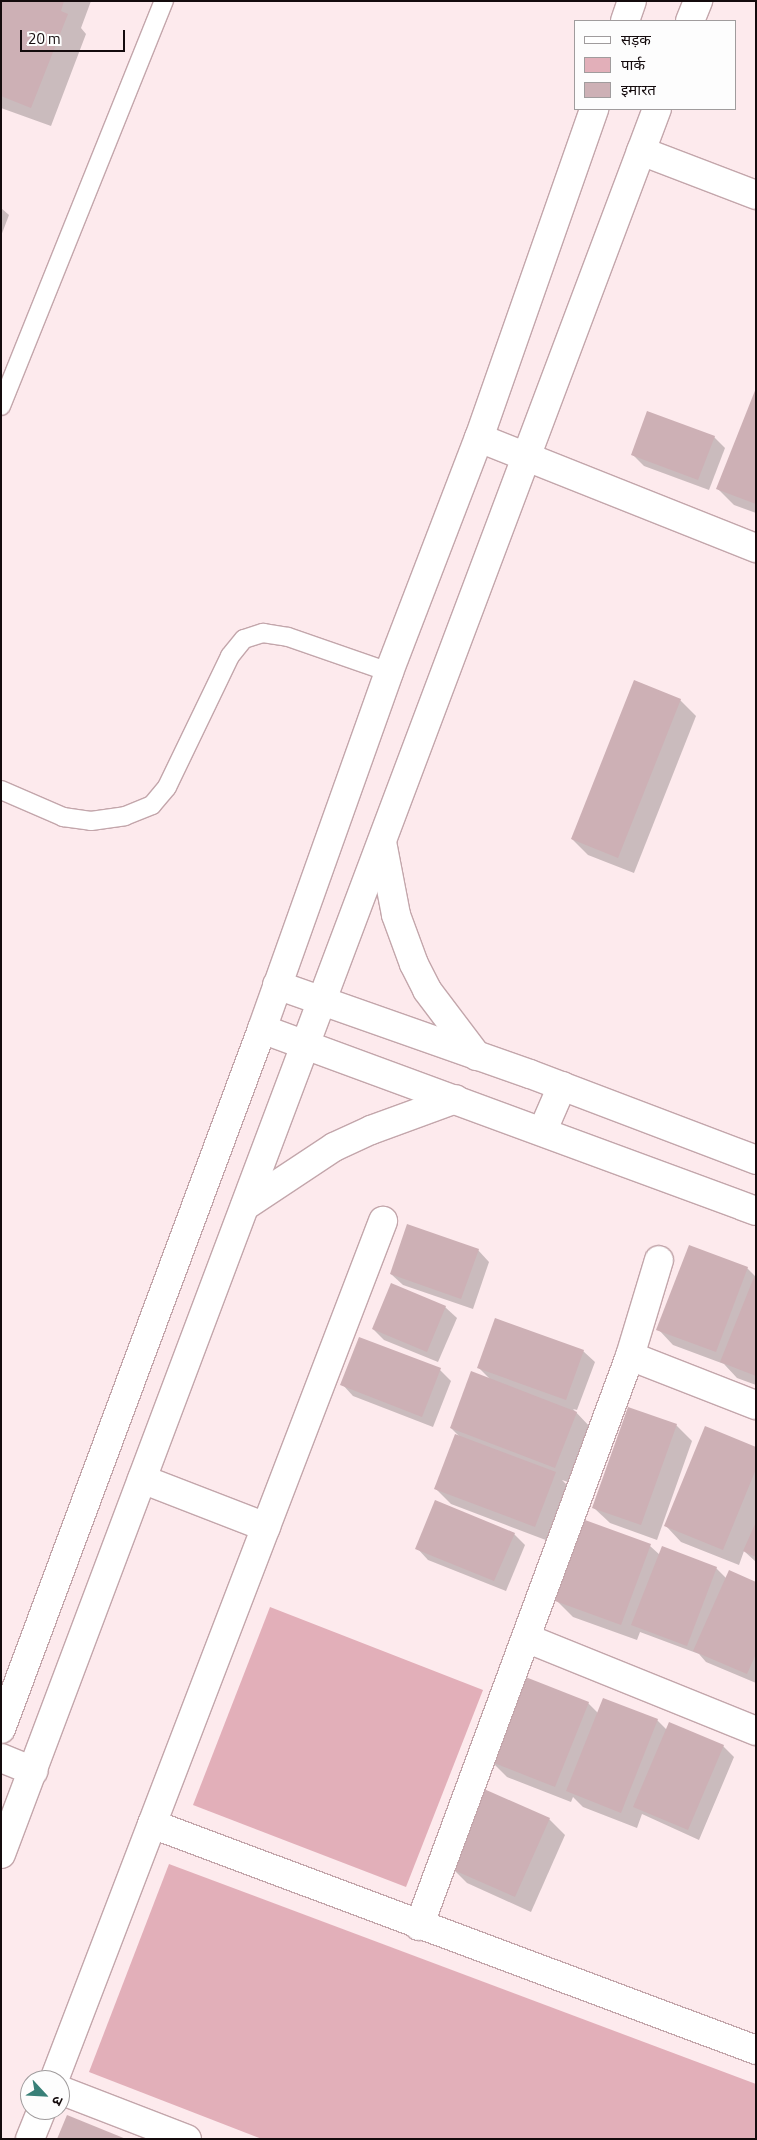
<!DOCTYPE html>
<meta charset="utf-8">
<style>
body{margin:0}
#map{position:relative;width:757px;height:2140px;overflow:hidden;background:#fdeaed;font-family:"Titillium Web","Noto Sans Devanagari",sans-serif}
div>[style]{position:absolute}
.green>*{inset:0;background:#e2afb9}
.shadow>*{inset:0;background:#0003}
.building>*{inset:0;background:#cdb0b5}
.roads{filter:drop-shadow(1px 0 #c3a6ab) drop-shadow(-1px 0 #c3a6ab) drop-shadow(0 1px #c3a6ab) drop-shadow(0 -1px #c3a6ab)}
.lane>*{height:18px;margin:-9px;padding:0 9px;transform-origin:9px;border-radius:9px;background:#fff}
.street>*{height:28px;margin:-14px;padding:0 14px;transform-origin:14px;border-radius:14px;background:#fff}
.secondary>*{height:28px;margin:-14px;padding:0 14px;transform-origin:14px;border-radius:14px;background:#fff}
span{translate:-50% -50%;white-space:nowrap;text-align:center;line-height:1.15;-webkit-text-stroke:4px #fdfdfd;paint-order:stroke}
.frame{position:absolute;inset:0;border:2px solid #140b0d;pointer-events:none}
.legend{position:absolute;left:574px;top:20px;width:162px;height:90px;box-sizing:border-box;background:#fdfdfd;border:1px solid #a09c9d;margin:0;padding:6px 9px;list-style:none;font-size:15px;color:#140b0d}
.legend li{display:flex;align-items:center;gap:10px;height:25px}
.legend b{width:25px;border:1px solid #a09c9d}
.north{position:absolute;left:20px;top:2070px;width:50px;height:50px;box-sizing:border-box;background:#fdfdfd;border:1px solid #a09c9d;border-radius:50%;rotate:115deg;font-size:14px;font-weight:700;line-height:20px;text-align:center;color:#140b0d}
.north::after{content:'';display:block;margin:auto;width:18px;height:22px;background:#398078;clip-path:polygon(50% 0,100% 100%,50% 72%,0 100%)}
.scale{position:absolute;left:20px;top:30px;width:105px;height:22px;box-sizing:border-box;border:2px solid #140b0d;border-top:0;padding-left:6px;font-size:15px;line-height:18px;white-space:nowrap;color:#140b0d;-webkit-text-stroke:4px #fdfdfd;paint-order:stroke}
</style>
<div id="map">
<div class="green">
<i style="clip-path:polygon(270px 1607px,483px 1690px,406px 1887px,193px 1805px)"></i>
<i style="clip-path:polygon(169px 1864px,756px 2084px,756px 2139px,262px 2139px,89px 2072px)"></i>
</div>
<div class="shadow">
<i style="clip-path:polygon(1px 1px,91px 1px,81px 28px,86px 34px,51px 126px,1px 108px)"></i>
<i style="clip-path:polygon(1px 208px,9px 215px,1px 236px)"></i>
<i style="clip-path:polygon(756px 392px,756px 513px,734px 505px,718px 489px)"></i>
<i style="clip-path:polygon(714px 437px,725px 448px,709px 490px,644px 466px,633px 455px)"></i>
<i style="clip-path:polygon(680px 700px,696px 716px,634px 873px,588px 855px,572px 839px)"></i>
<i style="clip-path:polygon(478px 1250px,489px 1262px,473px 1309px,403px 1285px,391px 1274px)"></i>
<i style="clip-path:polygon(747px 1268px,756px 1277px,756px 1385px,737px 1378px,724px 1364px,673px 1345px,658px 1329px)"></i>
<i style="clip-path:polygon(445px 1307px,457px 1318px,438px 1362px,384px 1340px,373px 1329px)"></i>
<i style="clip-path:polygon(583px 1351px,595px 1362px,577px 1410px,573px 1409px,592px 1429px,571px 1483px,562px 1480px,571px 1489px,551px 1542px,451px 1504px,435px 1488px,460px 1437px,451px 1428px,491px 1380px,478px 1367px)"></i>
<i style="clip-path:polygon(440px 1370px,451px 1381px,433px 1427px,353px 1396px,342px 1384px)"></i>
<i style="clip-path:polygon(676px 1425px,692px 1441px,657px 1540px,610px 1523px,594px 1508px)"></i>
<i style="clip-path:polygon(756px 1448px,756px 1562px,744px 1551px,739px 1565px,681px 1542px,666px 1526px)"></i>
<i style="clip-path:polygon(514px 1534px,525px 1545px,506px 1591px,428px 1560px,417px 1548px)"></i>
<i style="clip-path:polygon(650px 1546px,660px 1555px,716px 1568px,727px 1579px,756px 1583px,756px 1683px,706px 1662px,699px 1654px,640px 1632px,637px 1640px,573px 1617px,557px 1601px)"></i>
<i style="clip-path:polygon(588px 1703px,598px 1713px,657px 1720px,667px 1730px,723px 1746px,734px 1757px,699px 1840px,642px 1814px,637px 1828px,583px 1807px,573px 1797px,571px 1802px,507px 1777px,491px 1761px)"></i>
<i style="clip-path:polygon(549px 1819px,565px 1835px,531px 1912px,467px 1883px,451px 1867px)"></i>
</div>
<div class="building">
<i style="clip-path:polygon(1px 1px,64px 1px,61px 11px,68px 14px,31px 108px,1px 96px)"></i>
<i style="clip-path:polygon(756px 388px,756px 504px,716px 489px)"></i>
<i style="clip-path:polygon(647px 411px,715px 436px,698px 480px,631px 455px)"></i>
<i style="clip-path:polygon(634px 680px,681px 699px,618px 858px,571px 839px)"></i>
<i style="clip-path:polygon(407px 1224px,479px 1249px,461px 1299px,390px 1274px)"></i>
<i style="clip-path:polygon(689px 1245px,748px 1267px,716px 1352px,656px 1330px)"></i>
<i style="clip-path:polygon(754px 1277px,756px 1278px,756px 1376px,720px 1362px)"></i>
<i style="clip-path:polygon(391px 1283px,446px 1306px,427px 1352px,372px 1329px)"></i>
<i style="clip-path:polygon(495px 1318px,584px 1350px,566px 1400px,477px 1368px)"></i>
<i style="clip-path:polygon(359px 1337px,441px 1368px,422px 1417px,340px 1385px)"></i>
<i style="clip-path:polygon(471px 1371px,577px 1412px,555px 1468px,450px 1428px)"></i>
<i style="clip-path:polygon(628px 1407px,677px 1424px,641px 1525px,592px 1508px)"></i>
<i style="clip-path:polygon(705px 1426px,756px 1447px,756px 1469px,723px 1550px,664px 1526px)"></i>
<i style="clip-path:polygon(455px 1434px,556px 1472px,535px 1527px,434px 1489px)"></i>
<i style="clip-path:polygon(435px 1500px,515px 1533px,494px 1581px,415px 1549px)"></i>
<i style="clip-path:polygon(585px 1520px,651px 1544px,621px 1625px,555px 1601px)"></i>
<i style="clip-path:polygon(756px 1522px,756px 1557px,743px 1551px)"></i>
<i style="clip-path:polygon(662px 1546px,717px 1567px,687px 1646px,631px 1625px)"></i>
<i style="clip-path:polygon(729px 1570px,756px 1582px,756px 1654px,747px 1674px,693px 1651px)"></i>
<i style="clip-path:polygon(523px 1676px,589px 1702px,555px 1787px,489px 1761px)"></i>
<i style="clip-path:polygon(603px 1698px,658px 1719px,621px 1813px,566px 1791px)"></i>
<i style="clip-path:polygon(669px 1722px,724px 1745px,688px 1830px,633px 1807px)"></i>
<i style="clip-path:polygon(484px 1789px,550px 1818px,515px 1897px,449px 1868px)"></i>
<i style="clip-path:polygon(67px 2115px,126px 2139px,57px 2139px)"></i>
</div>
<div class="roads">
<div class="lane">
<i style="left:1px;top:406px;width:437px;rotate:-68.1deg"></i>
<i style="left:1px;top:790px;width:68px;rotate:23.5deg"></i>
<i style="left:63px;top:817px;width:28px;rotate:8deg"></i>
<i style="left:91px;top:821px;width:34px;rotate:-8deg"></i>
<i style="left:125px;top:816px;width:29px;rotate:-22deg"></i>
<i style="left:152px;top:805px;width:23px;rotate:-50deg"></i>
<i style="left:167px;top:787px;width:145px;rotate:-64.3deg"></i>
<i style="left:230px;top:656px;width:22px;rotate:-51deg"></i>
<i style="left:244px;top:639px;width:20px;rotate:-18deg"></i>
<i style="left:263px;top:633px;width:25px;rotate:9deg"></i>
<i style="left:288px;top:637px;width:107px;rotate:19.1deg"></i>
</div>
<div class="street">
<i style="left:641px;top:151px;width:123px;rotate:20.9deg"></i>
<i style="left:479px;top:438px;width:298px;rotate:21.7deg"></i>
<i style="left:630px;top:1356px;width:135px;rotate:21.3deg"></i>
<i style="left:142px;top:1479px;width:133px;rotate:21.2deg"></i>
<i style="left:526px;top:1638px;width:248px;rotate:22deg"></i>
<i style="left:1px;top:1758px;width:35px;rotate:22deg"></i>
<i style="left:152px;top:1824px;width:645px;rotate:20.51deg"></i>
<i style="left:419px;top:1926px;width:608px;rotate:-69.69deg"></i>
<i style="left:630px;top:1356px;width:100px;rotate:-73.2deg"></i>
<i style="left:54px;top:2080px;width:920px;rotate:-69.04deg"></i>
<i style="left:60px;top:2090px;width:136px;rotate:21.1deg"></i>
<i style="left:30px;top:2139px;width:31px;rotate:-68deg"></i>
</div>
<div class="secondary">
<i style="left:625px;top:21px;width:21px;rotate:-71deg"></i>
<i style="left:690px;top:21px;width:22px;rotate:-68deg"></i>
<i style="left:382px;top:842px;width:74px;rotate:79.1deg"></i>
<i style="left:396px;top:915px;width:52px;rotate:69.8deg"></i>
<i style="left:414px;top:964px;width:29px;rotate:63deg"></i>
<i style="left:427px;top:990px;width:83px;rotate:52.9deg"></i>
<i style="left:277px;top:985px;width:268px;rotate:19.4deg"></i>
<i style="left:530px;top:1074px;width:242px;rotate:20.8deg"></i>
<i style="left:262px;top:1029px;width:526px;rotate:20.22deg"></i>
<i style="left:543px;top:1130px;width:48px;rotate:-66.6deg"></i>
<i style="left:245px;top:1206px;width:107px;rotate:-33.5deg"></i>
<i style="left:334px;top:1147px;width:41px;rotate:-24.7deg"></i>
<i style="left:371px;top:1130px;width:90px;rotate:-20deg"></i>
<i style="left:1px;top:1729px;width:747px;rotate:-69.55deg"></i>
<i style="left:262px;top:1029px;width:379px;rotate:-70.4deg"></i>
<i style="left:389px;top:672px;width:251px;rotate:-69deg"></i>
<i style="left:479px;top:438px;width:349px;rotate:-70.7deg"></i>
<i style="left:1px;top:1854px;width:1864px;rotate:-69.4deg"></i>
</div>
</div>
<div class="frame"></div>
<ul class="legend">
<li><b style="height:6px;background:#fff"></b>सड़क</li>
<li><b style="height:14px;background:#e2afb9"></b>पार्क</li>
<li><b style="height:14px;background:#cdb0b5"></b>इमारत</li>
</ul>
<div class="north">उ</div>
<div class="scale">20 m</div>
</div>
